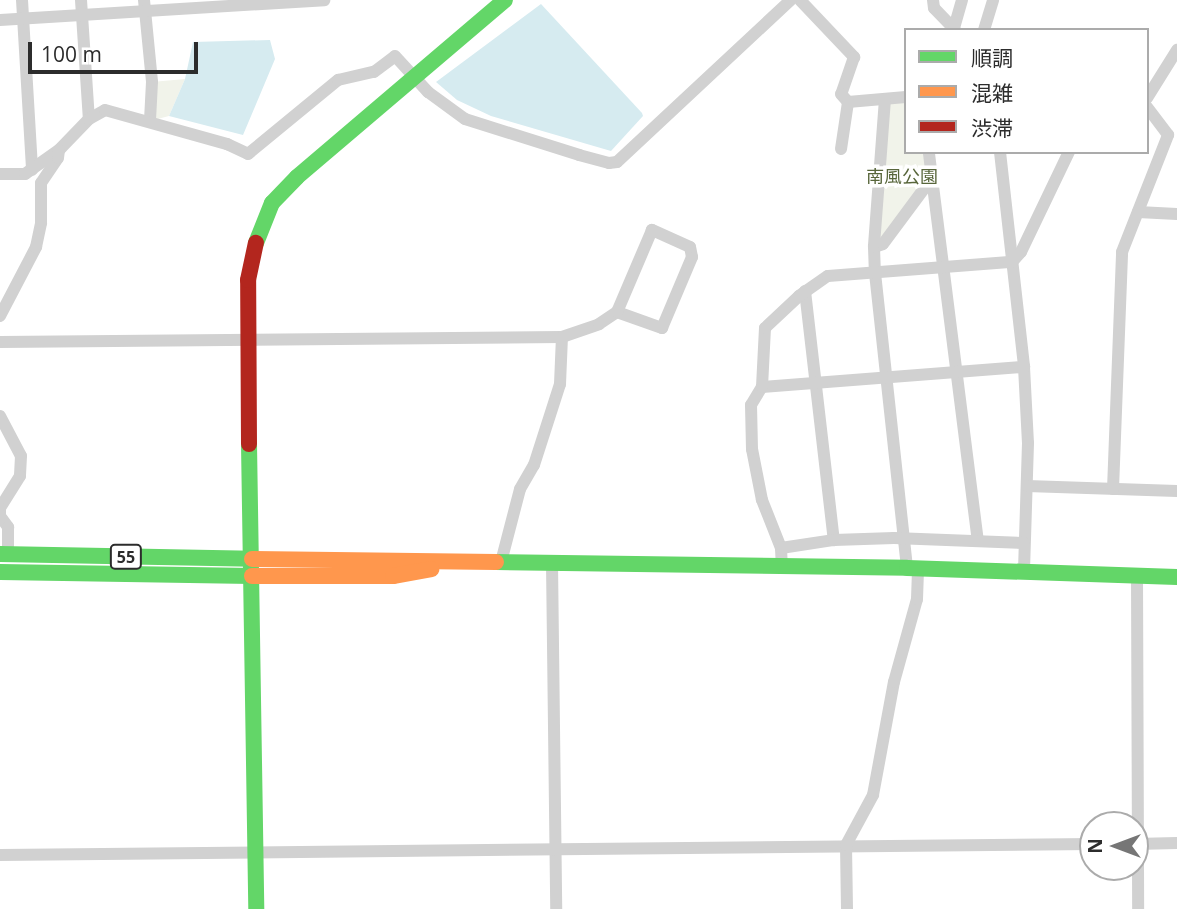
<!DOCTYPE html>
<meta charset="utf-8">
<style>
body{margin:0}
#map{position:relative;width:1177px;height:909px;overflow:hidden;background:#fff;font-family:"Open Sans","Noto Sans JP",sans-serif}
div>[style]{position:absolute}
.green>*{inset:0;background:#f1f3ea}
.water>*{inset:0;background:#d6ebf0}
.street>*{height:12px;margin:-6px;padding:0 6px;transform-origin:6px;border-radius:6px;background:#d1d1d1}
.fast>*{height:16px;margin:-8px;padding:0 8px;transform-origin:8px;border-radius:8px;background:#63d668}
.slow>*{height:16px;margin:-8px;padding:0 8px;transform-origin:8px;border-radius:8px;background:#ff974d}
.jam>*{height:16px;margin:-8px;padding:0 8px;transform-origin:8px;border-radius:8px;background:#b3261e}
span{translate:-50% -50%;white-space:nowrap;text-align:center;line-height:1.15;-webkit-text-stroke:7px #fff;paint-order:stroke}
.shield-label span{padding:2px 5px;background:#fff;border:2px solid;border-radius:5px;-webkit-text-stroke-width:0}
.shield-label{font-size:16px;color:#2c2c2c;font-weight:700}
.park-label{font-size:18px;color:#58663b}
.legend{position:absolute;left:904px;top:28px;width:245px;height:126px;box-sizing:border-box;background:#fff;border:2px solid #ababab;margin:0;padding:9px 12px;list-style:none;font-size:21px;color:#2c2c2c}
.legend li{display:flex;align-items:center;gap:14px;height:35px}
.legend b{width:35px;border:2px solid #ababab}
.north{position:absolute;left:1079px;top:811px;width:70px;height:70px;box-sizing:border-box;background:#fff;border:2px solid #ababab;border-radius:50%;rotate:270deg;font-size:19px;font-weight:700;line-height:28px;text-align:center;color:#2c2c2c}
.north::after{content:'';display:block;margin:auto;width:24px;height:32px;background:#767676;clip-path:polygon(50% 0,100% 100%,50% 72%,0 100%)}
.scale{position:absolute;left:28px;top:42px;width:170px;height:32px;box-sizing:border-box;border:4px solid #2c2c2c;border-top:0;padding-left:9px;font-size:21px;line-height:24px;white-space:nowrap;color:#2c2c2c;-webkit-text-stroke:5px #fff;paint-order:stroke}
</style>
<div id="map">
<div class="green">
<i style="clip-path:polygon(185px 79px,169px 116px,150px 121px,152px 82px)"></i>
<i style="clip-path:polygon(906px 97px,906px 152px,929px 152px,932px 178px,874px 247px,885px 99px)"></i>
</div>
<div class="water">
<i style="clip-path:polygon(541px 4px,642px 113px,643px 116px,611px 151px,491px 116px,457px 100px,436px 82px)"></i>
<i style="clip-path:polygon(270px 40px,275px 59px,243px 135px,169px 116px,185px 79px,193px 42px)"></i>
</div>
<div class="street">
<i style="left:22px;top:0;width:170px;rotate:86.6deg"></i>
<i style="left:81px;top:0;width:119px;rotate:86.2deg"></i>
<i style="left:144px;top:0;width:82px;rotate:84.4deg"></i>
<i style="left:152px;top:82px;width:39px;rotate:93deg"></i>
<i style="left:800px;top:0;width:79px;rotate:46.5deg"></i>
<i style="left:854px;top:57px;width:39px;rotate:109deg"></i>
<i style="left:841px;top:94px;width:11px;rotate:49deg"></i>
<i style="left:848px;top:102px;width:58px;rotate:-4.9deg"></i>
<i style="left:933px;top:0;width:8px;rotate:83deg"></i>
<i style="left:934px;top:8px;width:30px;rotate:46deg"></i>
<i style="left:0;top:20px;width:325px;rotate:-3.5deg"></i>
<i style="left:954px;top:28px;width:29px;rotate:-74deg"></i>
<i style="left:984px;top:30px;width:31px;rotate:-73deg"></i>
<i style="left:1147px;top:98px;width:57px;rotate:-58deg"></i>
<i style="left:885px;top:99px;width:148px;rotate:94.3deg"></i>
<i style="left:874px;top:247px;width:26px;rotate:88deg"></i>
<i style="left:875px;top:273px;width:297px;rotate:83.8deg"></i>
<i style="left:1147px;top:107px;width:35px;rotate:53deg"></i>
<i style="left:841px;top:149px;width:48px;rotate:-81.5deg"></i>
<i style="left:1000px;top:152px;width:216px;rotate:83.6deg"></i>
<i style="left:1024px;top:367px;width:76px;rotate:87deg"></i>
<i style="left:1028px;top:443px;width:128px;rotate:91.8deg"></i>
<i style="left:0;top:174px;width:25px"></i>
<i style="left:25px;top:174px;width:43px;rotate:-35.5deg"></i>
<i style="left:60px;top:149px;width:42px;rotate:-46deg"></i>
<i style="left:89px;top:119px;width:18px;rotate:-29deg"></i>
<i style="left:105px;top:110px;width:127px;rotate:15.6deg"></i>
<i style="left:227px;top:144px;width:23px;rotate:25deg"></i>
<i style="left:248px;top:154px;width:117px;rotate:-39.4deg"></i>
<i style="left:338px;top:80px;width:37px;rotate:-13deg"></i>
<i style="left:374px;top:72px;width:26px;rotate:-37deg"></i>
<i style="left:395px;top:56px;width:49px;rotate:47.5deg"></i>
<i style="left:428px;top:92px;width:46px;rotate:36.1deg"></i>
<i style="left:465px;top:119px;width:120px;rotate:17.5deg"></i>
<i style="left:579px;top:155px;width:31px;rotate:15deg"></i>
<i style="left:609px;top:163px;width:8px;rotate:-7deg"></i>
<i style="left:617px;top:162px;width:238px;rotate:-43deg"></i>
<i style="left:932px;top:178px;width:366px;rotate:82.8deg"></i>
<i style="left:1138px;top:212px;width:39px;rotate:3deg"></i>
<i style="left:874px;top:247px;width:9px;rotate:-18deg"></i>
<i style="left:883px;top:244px;width:82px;rotate:-53.4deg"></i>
<i style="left:932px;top:178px;width:26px;rotate:-97deg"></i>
<i style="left:805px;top:291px;width:251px;rotate:83.4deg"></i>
<i style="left:0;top:316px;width:78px;rotate:-62.4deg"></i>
<i style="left:36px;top:247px;width:25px;rotate:-78deg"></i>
<i style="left:41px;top:223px;width:40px;rotate:-90deg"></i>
<i style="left:41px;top:183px;width:30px;rotate:-56deg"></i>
<i style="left:58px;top:158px;width:8px;rotate:-83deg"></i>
<i style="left:0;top:342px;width:562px;rotate:-0.51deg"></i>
<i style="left:562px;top:337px;width:39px;rotate:-19deg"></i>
<i style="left:599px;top:324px;width:22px;rotate:-34deg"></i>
<i style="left:617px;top:312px;width:48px;rotate:19.6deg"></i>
<i style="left:662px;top:328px;width:77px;rotate:-67.1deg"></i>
<i style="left:692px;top:257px;width:10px;rotate:-101deg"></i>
<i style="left:690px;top:247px;width:42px;rotate:-155.9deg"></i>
<i style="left:652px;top:230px;width:89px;rotate:113.1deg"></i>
<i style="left:762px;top:387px;width:263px;rotate:-4.4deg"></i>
<i style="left:0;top:416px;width:45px;rotate:62.3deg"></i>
<i style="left:21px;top:456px;width:20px;rotate:93deg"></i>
<i style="left:20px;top:476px;width:38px;rotate:122deg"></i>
<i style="left:0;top:508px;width:8px;rotate:90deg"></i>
<i style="left:0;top:516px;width:14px;rotate:54deg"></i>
<i style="left:8px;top:527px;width:27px;rotate:90deg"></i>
<i style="left:1027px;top:486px;width:150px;rotate:1.9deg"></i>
<i style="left:1113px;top:489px;width:237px;rotate:-87.8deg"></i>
<i style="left:1122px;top:252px;width:126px;rotate:-68.5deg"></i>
<i style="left:781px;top:548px;width:52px;rotate:-111.6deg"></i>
<i style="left:762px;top:500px;width:52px;rotate:-101.1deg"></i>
<i style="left:752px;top:449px;width:44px;rotate:-91.3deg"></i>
<i style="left:751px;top:405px;width:21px;rotate:-59deg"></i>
<i style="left:762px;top:387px;width:59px;rotate:-87.1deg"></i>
<i style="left:765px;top:328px;width:47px;rotate:-43.3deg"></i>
<i style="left:799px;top:296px;width:35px;rotate:-35deg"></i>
<i style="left:828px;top:276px;width:185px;rotate:-4.4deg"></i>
<i style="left:1012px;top:262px;width:13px;rotate:-48deg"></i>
<i style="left:1021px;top:252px;width:111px;rotate:-64.4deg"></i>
<i style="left:501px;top:562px;width:75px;rotate:-75.4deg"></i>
<i style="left:520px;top:489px;width:28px;rotate:-60deg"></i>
<i style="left:534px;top:465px;width:85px;rotate:-72.2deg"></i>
<i style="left:560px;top:384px;width:47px;rotate:-87.6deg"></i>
<i style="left:552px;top:563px;width:346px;rotate:89.3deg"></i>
<i style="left:782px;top:568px;width:20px;rotate:-93deg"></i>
<i style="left:781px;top:548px;width:54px;rotate:-8.6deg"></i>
<i style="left:834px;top:540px;width:60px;rotate:-1.9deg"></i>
<i style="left:894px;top:538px;width:130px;rotate:2.2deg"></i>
<i style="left:1137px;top:576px;width:333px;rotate:89.8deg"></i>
<i style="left:1135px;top:844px;width:42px;rotate:-1.4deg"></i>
<i style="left:0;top:855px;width:1093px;rotate:-0.58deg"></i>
<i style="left:847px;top:909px;width:64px;rotate:-90.9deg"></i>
<i style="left:846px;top:845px;width:57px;rotate:-61.6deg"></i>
<i style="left:873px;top:795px;width:115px;rotate:-79.5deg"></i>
<i style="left:894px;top:682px;width:86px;rotate:-74.5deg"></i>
<i style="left:917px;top:599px;width:30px;rotate:-88deg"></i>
</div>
<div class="fast">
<i style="left:256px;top:243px;width:43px;rotate:-68.2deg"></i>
<i style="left:272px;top:203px;width:36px;rotate:-46deg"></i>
<i style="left:297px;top:177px;width:273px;rotate:-40.4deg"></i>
<i style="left:249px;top:444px;width:465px;rotate:89.1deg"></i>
<i style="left:0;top:554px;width:252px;rotate:1.1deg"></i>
<i style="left:496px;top:562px;width:411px;rotate:0.8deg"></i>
<i style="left:907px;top:568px;width:270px;rotate:1.9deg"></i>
<i style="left:0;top:572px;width:252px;rotate:0.9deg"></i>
</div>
<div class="slow">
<i style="left:252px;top:559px;width:244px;rotate:0.7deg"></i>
<i style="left:252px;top:576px;width:141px"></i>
<i style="left:393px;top:576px;width:39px;rotate:-10deg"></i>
</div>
<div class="jam">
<i style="left:249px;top:444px;width:164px;rotate:-90.3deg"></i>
<i style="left:248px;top:280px;width:38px;rotate:-78deg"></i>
</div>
<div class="shield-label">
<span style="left:126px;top:557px">55</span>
</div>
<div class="park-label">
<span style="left:902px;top:176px">南風公園</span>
</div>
<ul class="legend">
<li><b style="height:9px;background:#63d668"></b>順調</li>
<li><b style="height:9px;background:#ff974d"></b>混雑</li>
<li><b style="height:9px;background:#b3261e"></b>渋滞</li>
</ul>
<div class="north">N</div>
<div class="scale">100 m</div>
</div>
